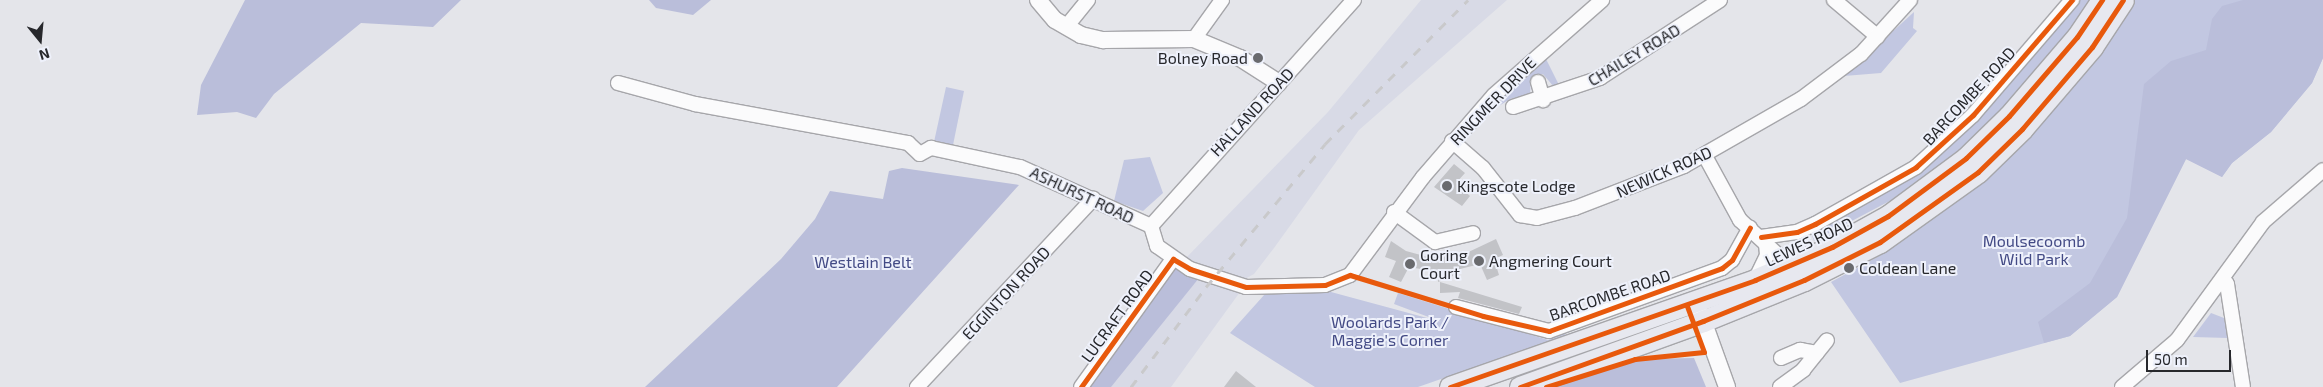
<!DOCTYPE html>
<style>
body{margin:0}
#map{position:relative;width:2323px;height:387px;overflow:hidden;background:#e4e5ea;font-family:"Exo 2",sans-serif}
div>[style]{position:absolute}
.built>*{inset:0;background:#d8dae6}
.green>*{inset:0;background:#c2c7e1}
.forest>*{inset:0;background:#babeda}
.building>*{inset:0;background:#c2c3c7}
.roads{filter:drop-shadow(1px 0 #a6a6aa) drop-shadow(-1px 0 #a6a6aa) drop-shadow(0 1px #a6a6aa) drop-shadow(0 -1px #a6a6aa)}
.minor>*{height:14px;margin:-7px;padding:0 7px;transform-origin:7px;border-radius:7px;background:#fbfbfc}
.tertiary>*{height:16px;margin:-8px;padding:0 8px;transform-origin:8px;border-radius:8px;background:#fbfbfc}
.primary>*{height:21px;margin:-10.5px;padding:0 10.5px;transform-origin:10.5px;border-radius:10.5px;background:#e7e8ef}
.rail>*{height:3px;margin-top:-1.5px;transform-origin:0;background:repeating-linear-gradient(90deg,#c9c9cb 0 9px,transparent 0 18px)}
.cycleway>*{height:5px;margin:-2.5px;padding:0 2.5px;transform-origin:2.5px;border-radius:2.5px;background:#e8590c}
.dots>*{width:14px;height:14px;translate:-50% -50%;box-sizing:border-box;border:2px solid #eef1fb;border-radius:50%}
span{translate:-50% -50%;white-space:nowrap;text-align:center;line-height:1.15;-webkit-text-stroke:4px #eef1fb;paint-order:stroke}
.street-label{font-size:16px;color:#27282c}
.poi-label{font-size:16px;color:#27282c}
.right{translate:-100% -50%;text-align:right}
.left{translate:0 -50%;text-align:left}
.park-label{font-size:16px;color:#434a85}
.north{position:absolute;left:15px;top:15px;width:50px;height:50px;-webkit-text-stroke:4px #eef1fb;paint-order:stroke;rotate:163deg;font-size:14px;font-weight:700;line-height:20px;text-align:center;color:#27282c}
.north::after{content:'';display:block;margin:auto;width:18px;height:22px;background:#27282c;clip-path:polygon(50% 0,100% 100%,50% 72%,0 100%)}
.scale{position:absolute;left:2146px;top:350px;width:85px;height:22px;box-sizing:border-box;border:2px solid #27282c;border-top:0;padding-left:6px;font-size:15px;line-height:18px;white-space:nowrap;color:#27282c;-webkit-text-stroke:4px #eef1fb;paint-order:stroke}
</style>
<div id="map">
<div class="built">
<i style="clip-path:polygon(1421px 0,1507px 0,1359px 130px,1274px 248px,1254px 274px,1241px 281px,1240px 292px,1171px 387px,1089px 387px,1175px 269px,1199px 278px,1184px 260px,1328px 112px)"></i>
</div>
<div class="green">
<i style="clip-path:polygon(2077px 0,2093px 0,2000px 115px,1918px 186px,1814px 241px,1810px 230px,1910px 177px)"></i>
<i style="clip-path:polygon(2134px 0,2323px 0,2323px 58px,2312px 83px,2271px 132px,2232px 163px,2222px 177px,2186px 159px,2117px 297px,2070px 336px,1900px 383px,1831px 282px,1881px 255px,1898px 240px)"></i>
<i style="clip-path:polygon(1914px 12px,1913px 28px,1917px 31px,1881px 73px,1844px 76px)"></i>
<i style="clip-path:polygon(1546px 59px,1559px 85px,1554px 87px,1543px 74px,1531px 78px,1530px 94px,1510px 99px,1486px 114px)"></i>
<i style="clip-path:polygon(946px 87px,964px 91px,953px 145px,934px 142px)"></i>
<i style="clip-path:polygon(1150px 157px,1163px 193px,1143px 211px,1114px 201px,1124px 160px)"></i>
<i style="clip-path:polygon(1331px 292px,1442px 322px,1394px 304px,1398px 293px,1548px 340px,1566px 331px,1565px 336px,1418px 387px,1315px 387px,1230px 333px,1265px 294px)"></i>
<i style="clip-path:polygon(2211px 313px,2224px 318px,2228px 338px,2193px 337px)"></i>
</div>
<div class="forest">
<i style="clip-path:polygon(245px 0,461px 0,433px 27px,361px 23px,274px 94px,256px 118px,237px 112px,197px 115px,201px 85px)"></i>
<i style="clip-path:polygon(649px 0,711px 0,693px 15px,656px 8px)"></i>
<i style="clip-path:polygon(2243px 0,2323px 0,2323px 58px,2312px 83px,2271px 132px,2232px 163px,2222px 177px,2186px 159px,2117px 297px,2070px 336px,2044px 343px,2038px 322px,2090px 283px,2127px 218px,2144px 84px,2171px 61px,2206px 50px,2212px 19px,2222px 6px)"></i>
<i style="clip-path:polygon(902px 168px,1019px 185px,837px 387px,645px 387px,781px 259px,815px 219px,830px 191px,883px 199px,889px 171px)"></i>
<i style="clip-path:polygon(1175px 269px,1199px 278px,1111px 387px,1089px 387px)"></i>
<i style="clip-path:polygon(1694px 358px,1706px 387px,1551px 387px,1641px 359px)"></i>
</div>
<div class="building">
<i style="clip-path:polygon(1454px 164px,1465px 173px,1456px 183px,1470px 196px,1462px 206px,1434px 187px)"></i>
<i style="clip-path:polygon(1496px 239px,1503px 255px,1494px 259px,1499px 275px,1487px 280px,1480px 264px,1452px 271px,1453px 276px,1438px 282px,1438px 272px,1409px 267px,1401px 282px,1389px 277px,1396px 261px,1385px 257px,1391px 241px,1406px 251px,1428px 257px,1460px 256px)"></i>
<i style="clip-path:polygon(1440px 282px,1522px 307px,1519px 314px,1458px 298px,1460px 292px,1440px 293px)"></i>
<i style="clip-path:polygon(1236px 371px,1256px 387px,1224px 387px)"></i>
</div>
<div class="roads">
<div class="minor">
<i style="left:1834px;top:0;width:57px;rotate:40.1deg"></i>
<i style="left:1066px;top:27px;width:35px;rotate:-51deg"></i>
<i style="left:1194px;top:39px;width:48px;rotate:-54.3deg"></i>
<i style="left:1538px;top:82px;width:19px;rotate:74deg"></i>
<i style="left:618px;top:83px;width:80px;rotate:15.3deg"></i>
<i style="left:695px;top:104px;width:217px;rotate:10.4deg"></i>
<i style="left:908px;top:143px;width:16px;rotate:43deg"></i>
<i style="left:920px;top:154px;width:13px;rotate:-29deg"></i>
<i style="left:931px;top:148px;width:91px;rotate:12.1deg"></i>
<i style="left:1020px;top:167px;width:144px;rotate:24.2deg"></i>
<i style="left:1151px;top:226px;width:21px;rotate:73deg"></i>
<i style="left:1157px;top:246px;width:40px;rotate:34.9deg"></i>
<i style="left:1190px;top:269px;width:59px;rotate:17.8deg"></i>
<i style="left:1246px;top:287px;width:79px;rotate:-1.5deg"></i>
<i style="left:1325px;top:285px;width:27px;rotate:-22deg"></i>
<i style="left:1350px;top:275px;width:122px;rotate:-53.3deg"></i>
<i style="left:1423px;top:177px;width:108px;rotate:-49.1deg"></i>
<i style="left:1494px;top:95px;width:144px;rotate:-41.3deg"></i>
<i style="left:1513px;top:107px;width:92px;rotate:-18.4deg"></i>
<i style="left:1600px;top:78px;width:143px;rotate:-33deg"></i>
<i style="left:1452px;top:141px;width:41px;rotate:41.1deg"></i>
<i style="left:1483px;top:168px;width:60px;rotate:51.8deg"></i>
<i style="left:1520px;top:215px;width:17px;rotate:10deg"></i>
<i style="left:1537px;top:218px;width:39px;rotate:-15deg"></i>
<i style="left:1575px;top:208px;width:117px;rotate:-21.1deg"></i>
<i style="left:1684px;top:166px;width:135px;rotate:-29.8deg"></i>
<i style="left:1801px;top:99px;width:75px;rotate:-36.9deg"></i>
<i style="left:1861px;top:54px;width:73px;rotate:-47.8deg"></i>
<i style="left:1705px;top:156px;width:73px;rotate:61.3deg"></i>
<i style="left:1740px;top:220px;width:53px;rotate:42.7deg"></i>
<i style="left:1779px;top:256px;width:20px;rotate:18deg"></i>
<i style="left:1394px;top:212px;width:51px;rotate:36.2deg"></i>
<i style="left:1435px;top:242px;width:39px;rotate:-13deg"></i>
<i style="left:1151px;top:226px;width:304px;rotate:-48.1deg"></i>
<i style="left:1761px;top:237px;width:36px;rotate:-8deg"></i>
<i style="left:1797px;top:232px;width:20px;rotate:-24deg"></i>
<i style="left:1815px;top:224px;width:116px;rotate:-29.4deg"></i>
<i style="left:1916px;top:167px;width:77px;rotate:-42.4deg"></i>
<i style="left:1973px;top:115px;width:152px;rotate:-49.3deg"></i>
<i style="left:2223px;top:279px;width:6px;rotate:51deg"></i>
<i style="left:2227px;top:284px;width:104px;rotate:81.2deg"></i>
<i style="left:1755px;top:280px;width:28px;rotate:-64deg"></i>
<i style="left:1767px;top:255px;width:12px;rotate:-95deg"></i>
<i style="left:1456px;top:307px;width:96px;rotate:14.5deg"></i>
<i style="left:1549px;top:331px;width:184px;rotate:-20deg"></i>
<i style="left:1722px;top:268px;width:13px;rotate:-39deg"></i>
<i style="left:1732px;top:260px;width:37px;rotate:-61deg"></i>
<i style="left:1781px;top:358px;width:21px;rotate:-23deg"></i>
<i style="left:1800px;top:350px;width:17px;rotate:10deg"></i>
<i style="left:917px;top:387px;width:258px;rotate:-46.9deg"></i>
<i style="left:1081px;top:387px;width:158px;rotate:-54.3deg"></i>
<i style="left:1780px;top:387px;width:29px;rotate:-36deg"></i>
<i style="left:1803px;top:370px;width:38px;rotate:-51deg"></i>
<i style="left:2122px;top:387px;width:72px;rotate:-40.5deg"></i>
<i style="left:2177px;top:340px;width:146px;rotate:-53.9deg"></i>
<i style="left:2263px;top:222px;width:79px;rotate:-40.9deg"></i>
</div>
<div class="tertiary">
<i style="left:1038px;top:0;width:26px;rotate:50deg"></i>
<i style="left:1055px;top:20px;width:30px;rotate:30deg"></i>
<i style="left:1081px;top:35px;width:23px;rotate:13deg"></i>
<i style="left:1103px;top:40px;width:91px;rotate:-0.6deg"></i>
<i style="left:1194px;top:39px;width:50px;rotate:22.4deg"></i>
<i style="left:1240px;top:58px;width:46px;rotate:32.7deg"></i>
<i style="left:1700px;top:312px;width:80px;rotate:70.2deg"></i>
</div>
<div class="primary">
<i style="left:1450px;top:387px;width:323px;rotate:-19.3deg"></i>
<i style="left:1755px;top:280px;width:84px;rotate:-23.2deg"></i>
<i style="left:1832px;top:247px;width:64px;rotate:-29deg"></i>
<i style="left:1888px;top:216px;width:97px;rotate:-36.6deg"></i>
<i style="left:1966px;top:158px;width:60px;rotate:-44.3deg"></i>
<i style="left:2009px;top:116px;width:104px;rotate:-49.3deg"></i>
<i style="left:2077px;top:37px;width:45px;rotate:-56deg"></i>
<i style="left:1520px;top:387px;width:195px;rotate:-19.8deg"></i>
<i style="left:1703px;top:321px;width:109px;rotate:-22.1deg"></i>
<i style="left:1804px;top:280px;width:85px;rotate:-26.6deg"></i>
<i style="left:1880px;top:242px;width:120px;rotate:-35.5deg"></i>
<i style="left:1978px;top:172px;width:62px;rotate:-44.3deg"></i>
<i style="left:2022px;top:129px;width:108px;rotate:-49.5deg"></i>
<i style="left:2092px;top:47px;width:56px;rotate:-56.6deg"></i>
</div>
</div>
<div class="rail">
<i style="left:1131px;top:387px;width:125px;rotate:-53.1deg"></i>
<i style="left:1206px;top:287px;width:186px;rotate:-50.2deg"></i>
<i style="left:1325px;top:144px;width:203px;rotate:-45.2deg"></i>
</div>
<div class="cycleway">
<i style="left:1761px;top:237px;width:36px;rotate:-8deg"></i>
<i style="left:1797px;top:232px;width:20px;rotate:-24deg"></i>
<i style="left:1815px;top:224px;width:116px;rotate:-29.4deg"></i>
<i style="left:1916px;top:167px;width:77px;rotate:-42.4deg"></i>
<i style="left:1973px;top:115px;width:152px;rotate:-49.3deg"></i>
<i style="left:1081px;top:387px;width:158px;rotate:-54.3deg"></i>
<i style="left:1173px;top:259px;width:20px;rotate:30deg"></i>
<i style="left:1190px;top:269px;width:59px;rotate:17.8deg"></i>
<i style="left:1246px;top:287px;width:79px;rotate:-1.5deg"></i>
<i style="left:1325px;top:285px;width:27px;rotate:-22deg"></i>
<i style="left:1350px;top:275px;width:139px;rotate:17.1deg"></i>
<i style="left:1483px;top:316px;width:68px;rotate:12.8deg"></i>
<i style="left:1549px;top:331px;width:184px;rotate:-20deg"></i>
<i style="left:1722px;top:268px;width:13px;rotate:-39deg"></i>
<i style="left:1732px;top:260px;width:37px;rotate:-61deg"></i>
<i style="left:1450px;top:387px;width:323px;rotate:-19.3deg"></i>
<i style="left:1755px;top:280px;width:84px;rotate:-23.2deg"></i>
<i style="left:1832px;top:247px;width:64px;rotate:-29deg"></i>
<i style="left:1888px;top:216px;width:97px;rotate:-36.6deg"></i>
<i style="left:1966px;top:158px;width:60px;rotate:-44.3deg"></i>
<i style="left:2009px;top:116px;width:104px;rotate:-49.3deg"></i>
<i style="left:2077px;top:37px;width:45px;rotate:-56deg"></i>
<i style="left:1520px;top:387px;width:195px;rotate:-19.8deg"></i>
<i style="left:1703px;top:321px;width:109px;rotate:-22.1deg"></i>
<i style="left:1804px;top:280px;width:85px;rotate:-26.6deg"></i>
<i style="left:1880px;top:242px;width:120px;rotate:-35.5deg"></i>
<i style="left:1978px;top:172px;width:62px;rotate:-44.3deg"></i>
<i style="left:2022px;top:129px;width:108px;rotate:-49.5deg"></i>
<i style="left:2092px;top:47px;width:56px;rotate:-56.6deg"></i>
<i style="left:1546px;top:387px;width:93px;rotate:-17.5deg"></i>
<i style="left:1635px;top:359px;width:69px;rotate:-5.8deg"></i>
<i style="left:1704px;top:352px;width:49px;rotate:-110.3deg"></i>
</div>
<div class="dots">
<i style="left:1258px;top:58px;background:#696a6e"></i>
<i style="left:1447px;top:186px;background:#696a6e"></i>
<i style="left:1479px;top:261px;background:#696a6e"></i>
<i style="left:1410px;top:264px;background:#696a6e"></i>
<i style="left:1849px;top:268px;background:#696a6e"></i>
</div>
<div class="street-label">
<span style="left:1634px;top:55px;rotate:-31deg">CHAILEY ROAD</span>
<span style="left:1969px;top:96px;rotate:-47deg">BARCOMBE ROAD</span>
<span style="left:1493px;top:101px;rotate:-46deg">RINGMER DRIVE</span>
<span style="left:1252px;top:112px;rotate:-47deg">HALLAND ROAD</span>
<span style="left:1664px;top:172px;rotate:-24deg">NEWICK ROAD</span>
<span style="left:1082px;top:195px;rotate:25deg">ASHURST ROAD</span>
<span style="left:1809px;top:242px;rotate:-25deg">LEWES ROAD</span>
<span style="left:1006px;top:293px;rotate:-47deg">EGGINTON ROAD</span>
<span style="left:1610px;top:295px;rotate:-19deg">BARCOMBE ROAD</span>
<span style="left:1117px;top:316px;rotate:-54deg">LUCRAFT ROAD</span>
</div>
<div class="poi-label">
<span class="right" style="left:1248px;top:58px">Bolney Road</span>
<span class="left" style="left:1457px;top:186px">Kingscote Lodge</span>
<span class="left" style="left:1420px;top:264px">Goring<br>Court</span>
<span class="left" style="left:1489px;top:261px">Angmering Court</span>
<span class="left" style="left:1859px;top:268px">Coldean Lane</span>
</div>
<div class="park-label">
<span style="left:2034px;top:250px">Moulsecoomb<br>Wild Park</span>
<span style="left:863px;top:262px">Westlain Belt</span>
<span style="left:1390px;top:331px">Woolards Park /<br>Maggie's Corner</span>
</div>
<div class="north">N</div>
<div class="scale">50 m</div>
</div>
